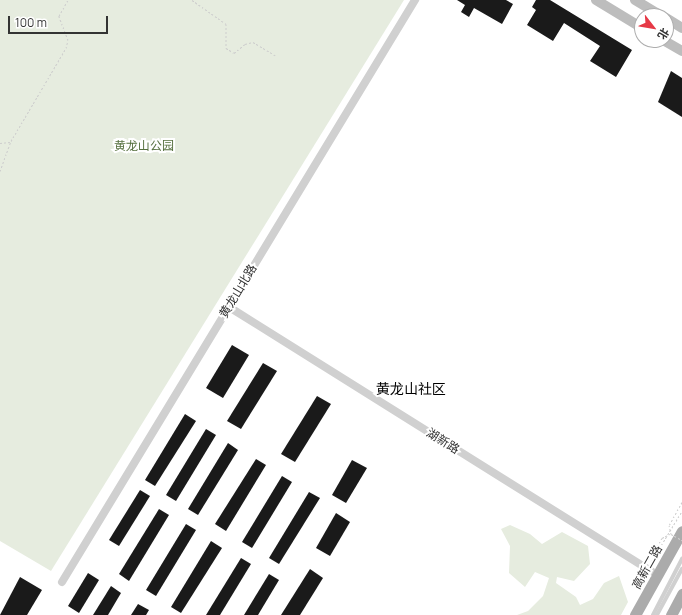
<!DOCTYPE html>
<meta charset="utf-8">
<style>
body{margin:0}
#map{position:relative;width:682px;height:615px;overflow:hidden;background:#fff;font-family:Manrope,"Noto Sans SC",sans-serif}
div>[style]{position:absolute}
.green>*{inset:0;background:#e6ecdf}
.building>*{inset:0;background:#1a1a1a}
.path>*{height:1px;margin-top:-0.5px;transform-origin:0;background:repeating-linear-gradient(90deg,#cdcdcd 0 2px,transparent 0 4px)}
.service>*{height:3.5px;margin:-1.75px;padding:0 1.75px;transform-origin:1.75px;border-radius:1.75px;background:#d0d0d0}
.tertiary>*{height:8px;margin:-4px;padding:0 4px;transform-origin:4px;border-radius:4px;background:#d0d0d0}
.secondary>*{height:10px;margin:-5px;padding:0 5px;transform-origin:5px;border-radius:5px;background:#bdbdbd}
.primary>*{height:11px;margin:-5.5px;padding:0 5.5px;transform-origin:5.5px;border-radius:5.5px;background:#ababab}
.path-bridge>*{height:1px;margin-top:-0.5px;transform-origin:0;background:repeating-linear-gradient(90deg,#cdcdcd 0 2px,transparent 0 4px)}
span{translate:-50% -50%;white-space:nowrap;text-align:center;line-height:1.15;-webkit-text-stroke:4px #fff;paint-order:stroke}
.park-label{font-size:12px;color:#56703f}
.street-label{font-size:12px;color:#333}
.quarter-label{font-size:14px;color:#000}
.north{position:absolute;left:634px;top:8px;width:40px;height:40px;box-sizing:border-box;background:#fff;border:1px solid #adadad;border-radius:50%;rotate:121deg;font-size:11px;font-weight:700;line-height:16px;text-align:center;color:#333}
.north::after{content:'';display:block;margin:auto;width:14px;height:18px;background:#e63946;clip-path:polygon(50% 0,100% 100%,50% 72%,0 100%)}
.scale{position:absolute;left:8px;top:16px;width:100px;height:18px;box-sizing:border-box;border:2px solid #333;border-top:0;padding-left:5px;font-size:12px;line-height:14px;white-space:nowrap;color:#333;-webkit-text-stroke:3px #fff;paint-order:stroke}
</style>
<div id="map">
<div class="green">
<i style="clip-path:polygon(0 0,404px 0,51px 571px,0 541px)"></i>
<i style="clip-path:polygon(510px 525px,530px 534px,542px 544px,562px 532px,588px 546px,590px 564px,574px 581px,557px 577px,556px 583px,576px 597px,580px 605px,593px 599px,604px 583px,619px 576px,628px 602px,621px 615px,517px 615px,528px 611px,543px 596px,549px 578px,535px 572px,525px 587px,509px 573px,510px 546px,501px 529px)"></i>
</div>
<div class="building">
<i style="clip-path:polygon(457px 0,506px 0,513px 4px,502px 24px,474px 8px,469px 17px,461px 12px,465px 5px)"></i>
<i style="clip-path:polygon(536px 0,550px 0,632px 50px,616px 77px,590px 61px,600px 46px,564px 23px,553px 41px,527px 25px,536px 10px,532px 7px)"></i>
<i style="clip-path:polygon(671px 71px,682px 78px,682px 117px,658px 102px)"></i>
<i style="clip-path:polygon(232px 345px,249px 355px,223px 398px,206px 388px)"></i>
<i style="clip-path:polygon(263px 363px,277px 371px,241px 429px,227px 421px)"></i>
<i style="clip-path:polygon(317px 396px,331px 404px,295px 462px,281px 454px)"></i>
<i style="clip-path:polygon(185px 414px,196px 421px,155px 486px,145px 480px)"></i>
<i style="clip-path:polygon(206px 429px,216px 435px,176px 501px,166px 495px)"></i>
<i style="clip-path:polygon(228px 443px,238px 450px,198px 515px,188px 509px)"></i>
<i style="clip-path:polygon(256px 459px,266px 465px,226px 531px,215px 524px)"></i>
<i style="clip-path:polygon(352px 460px,367px 468px,346px 503px,332px 495px)"></i>
<i style="clip-path:polygon(282px 476px,292px 482px,252px 548px,242px 542px)"></i>
<i style="clip-path:polygon(140px 490px,150px 496px,119px 546px,109px 540px)"></i>
<i style="clip-path:polygon(309px 492px,320px 498px,279px 564px,269px 558px)"></i>
<i style="clip-path:polygon(159px 509px,169px 515px,129px 581px,119px 574px)"></i>
<i style="clip-path:polygon(336px 513px,350px 522px,330px 556px,316px 548px)"></i>
<i style="clip-path:polygon(186px 524px,196px 530px,156px 596px,146px 590px)"></i>
<i style="clip-path:polygon(211px 541px,222px 548px,181px 613px,171px 607px)"></i>
<i style="clip-path:polygon(241px 558px,251px 564px,220px 615px,206px 615px)"></i>
<i style="clip-path:polygon(310px 569px,323px 578px,300px 615px,281px 615px)"></i>
<i style="clip-path:polygon(88px 573px,99px 580px,79px 613px,68px 606px)"></i>
<i style="clip-path:polygon(269px 574px,279px 580px,258px 615px,244px 615px)"></i>
<i style="clip-path:polygon(20px 577px,42px 590px,27px 615px,0 615px)"></i>
<i style="clip-path:polygon(111px 586px,121px 593px,108px 615px,93px 615px)"></i>
<i style="clip-path:polygon(138px 604px,149px 610px,146px 615px,131px 615px)"></i>
</div>
<div class="path">
<i style="left:192px;top:0;width:42px;rotate:35.2deg"></i>
<i style="left:226px;top:24px;width:24px;rotate:90deg"></i>
<i style="left:226px;top:48px;width:9px;rotate:32deg"></i>
<i style="left:234px;top:53px;width:14px;rotate:-39deg"></i>
<i style="left:245px;top:44px;width:8px;rotate:-14deg"></i>
<i style="left:253px;top:42px;width:26px;rotate:31deg"></i>
<i style="left:0;top:143px;width:10px;rotate:-6deg"></i>
<i style="left:0;top:171px;width:32px;rotate:-70deg"></i>
<i style="left:11px;top:141px;width:108px;rotate:-59.4deg"></i>
<i style="left:66px;top:48px;width:8px;rotate:-76deg"></i>
<i style="left:68px;top:40px;width:26px;rotate:-111deg"></i>
<i style="left:59px;top:16px;width:18px;rotate:-61deg"></i>
<i style="left:655px;top:556px;width:6px;rotate:-90deg"></i>
<i style="left:651px;top:562px;width:60px;rotate:-58.7deg"></i>
<i style="left:641px;top:578px;width:4px;rotate:-45deg"></i>
</div>
<div class="service">
<i style="left:653px;top:615px;width:63px;rotate:-62.6deg"></i>
<i style="left:657px;top:615px;width:52px;rotate:-61.5deg"></i>
</div>
<div class="tertiary">
<i style="left:229px;top:307px;width:505px;rotate:32.05deg"></i>
<i style="left:62px;top:582px;width:681px;rotate:-58.76deg"></i>
</div>
<div class="secondary">
<i style="left:596px;top:0;width:54px;rotate:31.3deg"></i>
<i style="left:635px;top:0;width:31px;rotate:31deg"></i>
<i style="left:666px;top:18px;width:19px;rotate:32deg"></i>
<i style="left:663px;top:40px;width:22px;rotate:30deg"></i>
</div>
<div class="primary">
<i style="left:635px;top:615px;width:96px;rotate:-60.8deg"></i>
<i style="left:671px;top:615px;width:24px;rotate:-62deg"></i>
</div>
<div class="path-bridge">
<i style="left:682px;top:502px;width:26px;rotate:119deg"></i>
<i style="left:669px;top:525px;width:9px;rotate:77deg"></i>
<i style="left:671px;top:534px;width:13px;rotate:29deg"></i>
<i style="left:655px;top:550px;width:14px;rotate:-60deg"></i>
<i style="left:662px;top:538px;width:9px;rotate:-27deg"></i>
</div>
<div class="park-label">
<span style="left:144px;top:146px">黄龙山公园</span>
</div>
<div class="street-label">
<span style="left:238px;top:291px;rotate:-59deg">黄龙山北路</span>
<span style="left:443px;top:441px;rotate:32deg">湖新路</span>
<span style="left:647px;top:567px;rotate:-61deg">高新二路</span>
</div>
<div class="quarter-label">
<span style="left:411px;top:389px">黄龙山社区</span>
</div>
<div class="north">北</div>
<div class="scale">100 m</div>
</div>
